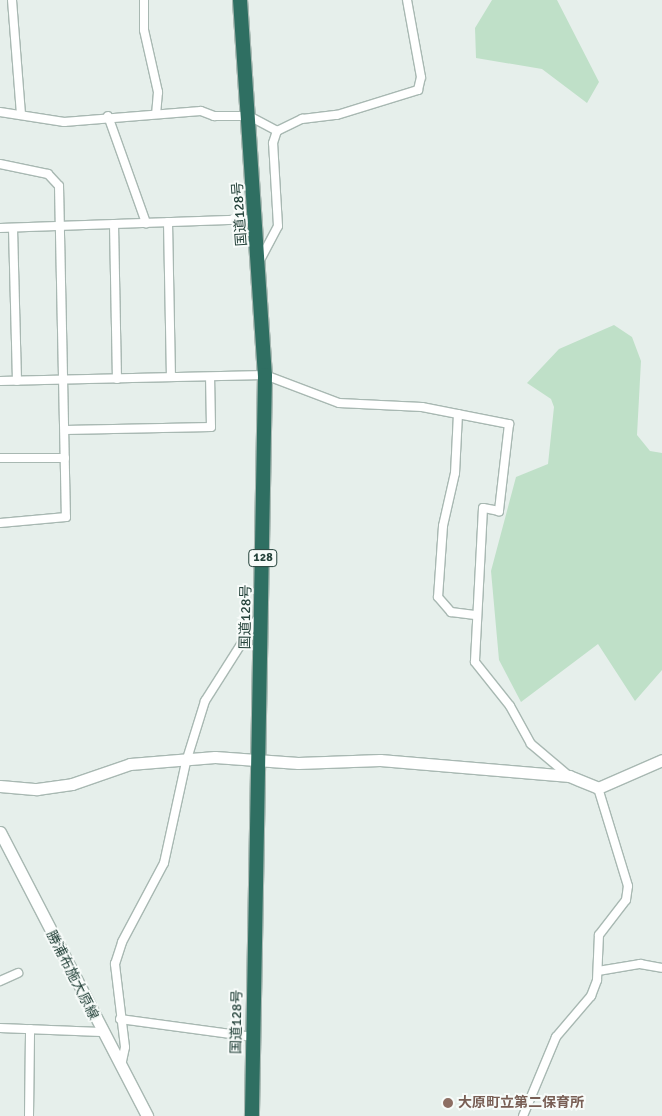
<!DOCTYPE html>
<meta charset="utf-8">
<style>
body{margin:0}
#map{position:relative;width:662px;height:1116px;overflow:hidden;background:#e6efeb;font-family:Signika,"Noto Sans JP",sans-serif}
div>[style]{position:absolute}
.green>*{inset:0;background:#bfe0c8}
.roads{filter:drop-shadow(1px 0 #a8b8b2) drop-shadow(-1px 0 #a8b8b2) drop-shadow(0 1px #a8b8b2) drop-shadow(0 -1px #a8b8b2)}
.street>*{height:8px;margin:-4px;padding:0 4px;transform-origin:4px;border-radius:4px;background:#fff}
.secondary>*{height:11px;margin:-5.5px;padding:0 5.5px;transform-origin:5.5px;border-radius:5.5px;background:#fff}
.highway>*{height:14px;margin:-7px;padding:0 7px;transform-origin:7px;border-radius:7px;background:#2f6f62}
.dots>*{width:14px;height:14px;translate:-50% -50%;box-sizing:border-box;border:2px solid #f7fbf9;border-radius:50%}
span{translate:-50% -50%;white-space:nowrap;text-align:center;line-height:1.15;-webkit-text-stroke:4px #f7fbf9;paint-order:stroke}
.shield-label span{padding:1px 4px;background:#f7fbf9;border:1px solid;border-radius:4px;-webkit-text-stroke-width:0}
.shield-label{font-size:12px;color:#24423a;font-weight:700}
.street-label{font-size:14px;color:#24423a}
.education-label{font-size:14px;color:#785e54;font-weight:700}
.left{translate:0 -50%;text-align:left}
</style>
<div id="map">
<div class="green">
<i style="clip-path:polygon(492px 0,557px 0,599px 82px,587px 103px,542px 69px,476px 58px,475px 28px)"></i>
<i style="clip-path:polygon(614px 325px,632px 337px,641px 361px,637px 435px,650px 451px,662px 453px,662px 670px,635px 701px,598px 644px,521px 702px,499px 660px,491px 571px,516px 477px,548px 464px,554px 407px,551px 399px,527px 383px,559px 349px)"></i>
</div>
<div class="roads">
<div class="street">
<i style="left:12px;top:0;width:115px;rotate:85.5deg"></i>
<i style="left:144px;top:0;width:30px;rotate:90deg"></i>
<i style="left:144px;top:30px;width:64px;rotate:77.3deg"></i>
<i style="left:158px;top:92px;width:21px;rotate:95deg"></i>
<i style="left:0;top:112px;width:65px;rotate:8.9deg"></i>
<i style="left:64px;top:122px;width:137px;rotate:-4.6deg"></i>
<i style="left:201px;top:111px;width:14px;rotate:21deg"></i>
<i style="left:214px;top:116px;width:35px"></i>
<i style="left:249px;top:116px;width:32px;rotate:28deg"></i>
<i style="left:277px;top:131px;width:28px;rotate:-26deg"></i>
<i style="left:302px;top:119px;width:35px;rotate:-7deg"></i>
<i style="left:337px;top:115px;width:85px;rotate:-17.2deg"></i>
<i style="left:418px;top:90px;width:13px;rotate:-77deg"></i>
<i style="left:421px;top:77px;width:78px;rotate:-100.3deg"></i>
<i style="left:108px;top:116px;width:114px;rotate:70.4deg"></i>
<i style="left:0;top:164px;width:49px;rotate:11.8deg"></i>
<i style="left:48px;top:174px;width:16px;rotate:47deg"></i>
<i style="left:59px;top:186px;width:331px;rotate:88.8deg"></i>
<i style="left:66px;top:517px;width:66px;rotate:174.8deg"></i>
<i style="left:168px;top:222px;width:155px;rotate:88.9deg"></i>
<i style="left:114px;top:224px;width:155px;rotate:88.9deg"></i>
<i style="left:0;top:228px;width:257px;rotate:-2deg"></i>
<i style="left:13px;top:228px;width:153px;rotate:88.5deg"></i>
<i style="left:260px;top:260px;width:38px;rotate:-62deg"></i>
<i style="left:278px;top:226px;width:83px;rotate:-93.4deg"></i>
<i style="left:273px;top:143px;width:13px;rotate:-72deg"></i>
<i style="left:0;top:381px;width:265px;rotate:-1.3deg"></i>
<i style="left:265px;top:375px;width:79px;rotate:20.7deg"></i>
<i style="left:339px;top:403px;width:83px;rotate:2.8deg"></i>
<i style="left:422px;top:407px;width:89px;rotate:11.1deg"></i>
<i style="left:509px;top:424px;width:88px;rotate:96.6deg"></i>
<i style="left:499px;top:511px;width:16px;rotate:-169deg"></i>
<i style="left:483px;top:508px;width:154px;rotate:93deg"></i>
<i style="left:475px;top:662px;width:56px;rotate:51.5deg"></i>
<i style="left:510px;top:706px;width:43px;rotate:61.1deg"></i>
<i style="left:531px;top:744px;width:50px;rotate:40.1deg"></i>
<i style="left:458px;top:414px;width:59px;rotate:92.9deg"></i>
<i style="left:455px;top:473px;width:54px;rotate:102.8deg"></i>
<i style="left:443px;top:526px;width:71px;rotate:94deg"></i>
<i style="left:438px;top:597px;width:20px;rotate:49deg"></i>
<i style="left:451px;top:612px;width:24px;rotate:7deg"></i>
<i style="left:65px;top:430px;width:146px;rotate:-1.2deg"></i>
<i style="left:211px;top:427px;width:50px;rotate:-91.1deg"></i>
<i style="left:0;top:458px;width:65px"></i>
<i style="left:598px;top:971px;width:43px;rotate:-9.5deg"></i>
<i style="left:640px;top:964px;width:22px;rotate:10deg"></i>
<i style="left:0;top:981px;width:20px;rotate:-24deg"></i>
<i style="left:120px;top:1019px;width:134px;rotate:7.7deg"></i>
<i style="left:0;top:1028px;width:101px;rotate:2.3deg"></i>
<i style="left:121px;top:1066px;width:19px;rotate:-78deg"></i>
<i style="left:125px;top:1047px;width:84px;rotate:-96.9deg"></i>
<i style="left:115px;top:964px;width:23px;rotate:-72deg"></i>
<i style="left:122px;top:942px;width:89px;rotate:-62deg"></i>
<i style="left:164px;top:863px;width:103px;rotate:-77.7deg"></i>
<i style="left:186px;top:762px;width:64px;rotate:-72.7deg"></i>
<i style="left:205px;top:701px;width:101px;rotate:-57.6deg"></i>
<i style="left:29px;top:1116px;width:87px;rotate:-89.3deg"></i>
<i style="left:523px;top:1116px;width:86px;rotate:-67.3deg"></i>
<i style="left:556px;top:1037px;width:54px;rotate:-49.5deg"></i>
<i style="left:591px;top:996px;width:17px;rotate:-69deg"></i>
<i style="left:597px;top:980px;width:45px;rotate:-87.5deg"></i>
<i style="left:599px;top:935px;width:44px;rotate:-52.4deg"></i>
<i style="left:626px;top:900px;width:14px;rotate:-82deg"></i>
<i style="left:628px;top:886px;width:102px;rotate:-107deg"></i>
</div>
<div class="secondary">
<i style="left:0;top:786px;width:37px;rotate:5deg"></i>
<i style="left:37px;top:789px;width:35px;rotate:-8deg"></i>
<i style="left:72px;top:784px;width:61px;rotate:-19deg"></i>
<i style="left:130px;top:764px;width:85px;rotate:-4.7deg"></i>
<i style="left:215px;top:757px;width:83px;rotate:4.1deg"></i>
<i style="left:298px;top:763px;width:82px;rotate:-2.1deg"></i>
<i style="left:380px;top:760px;width:190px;rotate:4.8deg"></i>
<i style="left:569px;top:776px;width:31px;rotate:22deg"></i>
<i style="left:598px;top:788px;width:70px;rotate:-23.6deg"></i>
<i style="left:0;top:832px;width:320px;rotate:62.6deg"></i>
</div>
<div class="highway">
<i style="left:240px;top:0;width:376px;rotate:86.2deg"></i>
<i style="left:265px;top:375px;width:741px;rotate:91.01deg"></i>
</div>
</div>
<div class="dots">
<i style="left:448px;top:1103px;background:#8d6e63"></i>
</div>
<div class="shield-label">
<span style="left:263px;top:558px">128</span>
</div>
<div class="street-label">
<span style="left:240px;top:214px;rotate:-94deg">国道128号</span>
<span style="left:246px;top:617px;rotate:-89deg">国道128号</span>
<span style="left:72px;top:975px;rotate:63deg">勝浦布施大原線</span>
<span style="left:237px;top:1022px;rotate:-89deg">国道128号</span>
</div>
<div class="education-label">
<span class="left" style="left:458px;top:1103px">大原町立第二保育所</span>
</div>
</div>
